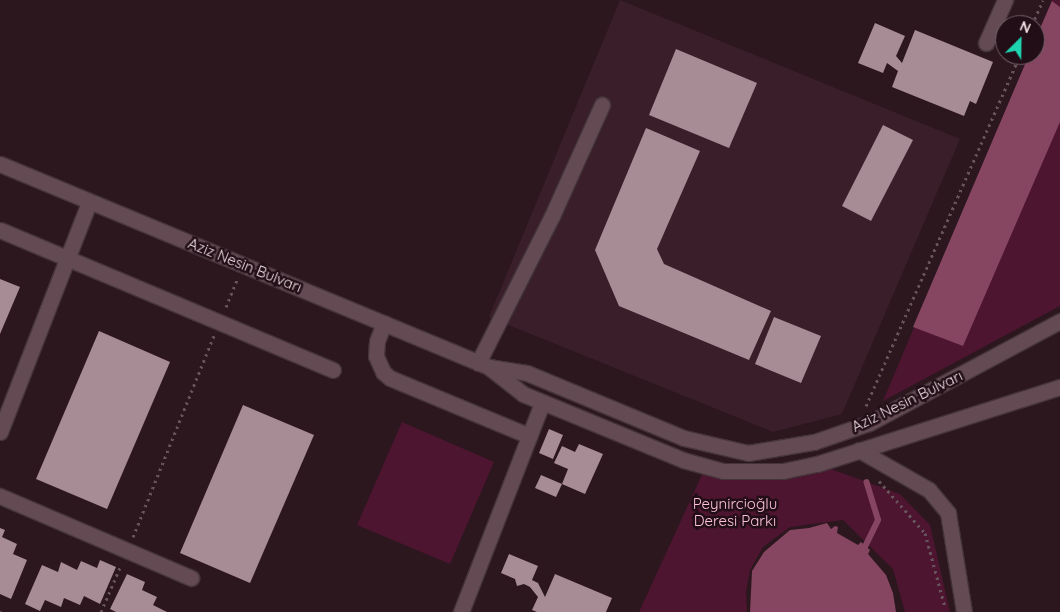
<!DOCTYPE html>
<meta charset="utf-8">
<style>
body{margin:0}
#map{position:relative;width:1060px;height:612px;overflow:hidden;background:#2c171f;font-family:Quicksand,sans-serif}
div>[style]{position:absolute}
.built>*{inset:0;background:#3a1e2a}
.green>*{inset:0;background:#4d1530}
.water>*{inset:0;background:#864561}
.stream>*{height:5.5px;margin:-2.75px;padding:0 2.75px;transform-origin:2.75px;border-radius:2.75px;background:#864561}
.building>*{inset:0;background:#a78b95}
.path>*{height:3px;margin-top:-1.5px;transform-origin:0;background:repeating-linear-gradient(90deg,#67545b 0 2.5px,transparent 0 6.5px)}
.roads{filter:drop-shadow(1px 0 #44343a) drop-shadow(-1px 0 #44343a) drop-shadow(0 1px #44343a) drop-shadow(0 -1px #44343a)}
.minor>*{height:15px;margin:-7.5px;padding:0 7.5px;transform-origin:7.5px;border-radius:7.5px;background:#634a53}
span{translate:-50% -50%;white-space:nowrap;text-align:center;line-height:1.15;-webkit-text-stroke:5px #220e16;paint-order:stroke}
.street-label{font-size:15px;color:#f0e1e6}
.park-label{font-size:15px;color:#fec2d9}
.north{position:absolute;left:995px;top:15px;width:50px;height:50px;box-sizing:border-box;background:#220e16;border:1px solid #746269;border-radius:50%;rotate:23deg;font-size:14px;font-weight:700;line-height:20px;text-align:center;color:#f0e1e6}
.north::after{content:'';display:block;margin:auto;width:18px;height:22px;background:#1dd5b1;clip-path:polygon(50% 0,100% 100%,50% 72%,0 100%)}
</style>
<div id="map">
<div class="built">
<i style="clip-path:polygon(620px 0,960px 139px,842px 414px,773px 432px,489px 317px)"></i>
</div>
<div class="green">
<i style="clip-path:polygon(1052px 0,1060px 0,1060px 306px,883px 401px,1029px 55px,1035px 55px,1035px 40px)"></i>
<i style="clip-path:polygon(402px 422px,494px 462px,450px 564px,357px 525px)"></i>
<i style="clip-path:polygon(817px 464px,900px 494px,930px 525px,950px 612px,905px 612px,893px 569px,843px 520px,790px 527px,763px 547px,750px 570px,746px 592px,747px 612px,639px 612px,706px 466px)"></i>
</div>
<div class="water">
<i style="clip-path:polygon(1052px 1px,1060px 7px,1060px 122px,963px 346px,913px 327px,1029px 55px,1035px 55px,1035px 40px)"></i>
<i style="clip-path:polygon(827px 523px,831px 529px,835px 526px,838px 527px,837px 533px,858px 545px,861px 542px,870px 550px,868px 554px,886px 575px,893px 593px,896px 612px,750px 612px,752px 571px,764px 552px,790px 530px,809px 528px)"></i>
</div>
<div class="stream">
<i style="left:863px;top:551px;width:34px;rotate:-64deg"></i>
<i style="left:878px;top:520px;width:39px;rotate:-107deg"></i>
</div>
<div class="building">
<i style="clip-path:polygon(875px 23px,905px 36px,896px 56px,902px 63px,915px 30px,993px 62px,976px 104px,970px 101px,964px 116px,892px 87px,898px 71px,887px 63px,883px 73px,858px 63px)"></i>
<i style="clip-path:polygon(676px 49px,757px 83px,729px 148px,649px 115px)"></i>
<i style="clip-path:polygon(883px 125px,913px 140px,871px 221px,842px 206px)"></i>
<i style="clip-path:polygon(646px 128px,700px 151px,657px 249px,664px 264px,771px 311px,749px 360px,619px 306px,595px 250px)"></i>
<i style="clip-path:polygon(0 279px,20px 287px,0 334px)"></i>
<i style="clip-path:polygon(774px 317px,821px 336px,801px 383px,755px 364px)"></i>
<i style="clip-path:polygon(99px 331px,170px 362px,107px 509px,36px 479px)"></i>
<i style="clip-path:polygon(243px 405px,314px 435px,250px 583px,180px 553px)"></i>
<i style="clip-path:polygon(549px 429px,563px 435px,553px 459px,539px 453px)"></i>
<i style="clip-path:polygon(579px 444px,603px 454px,585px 494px,562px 484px,568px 469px,554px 463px,562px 446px,575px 452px)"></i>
<i style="clip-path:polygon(541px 475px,562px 484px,556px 497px,535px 488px)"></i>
<i style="clip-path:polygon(0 528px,5px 530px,2px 537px,17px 544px,13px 554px,27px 560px,11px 599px,0 594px)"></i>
<i style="clip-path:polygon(509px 554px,538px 566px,532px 580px,538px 583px,545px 597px,555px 574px,612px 598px,606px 612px,537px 612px,532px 610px,538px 597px,530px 587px,524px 584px,517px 586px,515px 579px,501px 573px)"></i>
<i style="clip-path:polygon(100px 560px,116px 567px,100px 604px,84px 596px,80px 605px,64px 598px,61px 607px,45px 600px,40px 611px,25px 604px,42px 565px,58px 572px,61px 562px,77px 570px,81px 561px,97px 568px)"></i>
<i style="clip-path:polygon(127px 574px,145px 582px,142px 590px,157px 597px,153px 605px,167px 612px,116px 612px,110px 609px)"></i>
</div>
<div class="path">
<i style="left:1032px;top:25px;width:27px;rotate:-66deg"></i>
<i style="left:226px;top:307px;width:31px;rotate:-68deg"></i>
<i style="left:866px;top:406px;width:383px;rotate:-66.3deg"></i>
<i style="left:879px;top:481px;width:69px;rotate:48.5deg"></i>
<i style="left:925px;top:533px;width:77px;rotate:74.9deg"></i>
<i style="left:133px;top:537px;width:217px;rotate:-68.1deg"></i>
<i style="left:0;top:611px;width:1px;rotate:45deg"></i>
<i style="left:101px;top:612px;width:51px;rotate:-66.9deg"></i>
</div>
<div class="roads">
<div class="minor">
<i style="left:986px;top:43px;width:47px;rotate:-66.2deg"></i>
<i style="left:0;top:164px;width:529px;rotate:22.54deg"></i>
<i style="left:489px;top:367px;width:38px;rotate:9deg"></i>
<i style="left:527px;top:373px;width:170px;rotate:22.5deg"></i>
<i style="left:684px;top:438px;width:66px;rotate:13.2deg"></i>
<i style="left:748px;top:453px;width:67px;rotate:-9.5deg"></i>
<i style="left:814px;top:442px;width:58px;rotate:-19.1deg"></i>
<i style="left:869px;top:423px;width:217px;rotate:-28.1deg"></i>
<i style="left:0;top:230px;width:361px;rotate:22.8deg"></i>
<i style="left:384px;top:323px;width:19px;rotate:111deg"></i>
<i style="left:377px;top:341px;width:15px;rotate:94deg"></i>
<i style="left:376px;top:356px;width:17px;rotate:66deg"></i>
<i style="left:383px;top:372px;width:9px;rotate:41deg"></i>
<i style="left:390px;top:378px;width:151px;rotate:22.6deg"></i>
<i style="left:478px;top:363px;width:165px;rotate:-63.3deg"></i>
<i style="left:552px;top:216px;width:122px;rotate:-65.8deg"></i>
<i style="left:490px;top:368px;width:42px;rotate:38.2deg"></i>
<i style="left:523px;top:394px;width:173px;rotate:22.4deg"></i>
<i style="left:683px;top:460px;width:41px;rotate:15.4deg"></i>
<i style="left:723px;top:471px;width:60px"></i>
<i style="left:783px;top:471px;width:35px;rotate:-12deg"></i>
<i style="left:817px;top:464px;width:255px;rotate:-17.6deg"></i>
<i style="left:0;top:432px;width:247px;rotate:-68.8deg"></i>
<i style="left:859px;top:450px;width:81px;rotate:29.7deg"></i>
<i style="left:929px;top:490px;width:30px;rotate:50deg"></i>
<i style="left:948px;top:513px;width:100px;rotate:80.8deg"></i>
<i style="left:0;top:496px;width:208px;rotate:23.2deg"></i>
<i style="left:461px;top:612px;width:224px;rotate:-68.8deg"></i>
</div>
</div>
<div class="street-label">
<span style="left:245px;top:265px;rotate:22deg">Aziz Nesin Bulvarı</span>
<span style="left:907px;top:401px;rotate:-26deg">Aziz Nesin Bulvarı</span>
</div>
<div class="park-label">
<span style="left:735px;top:512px">Peynircioğlu<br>Deresi Parkı</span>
</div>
<div class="north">N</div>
</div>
